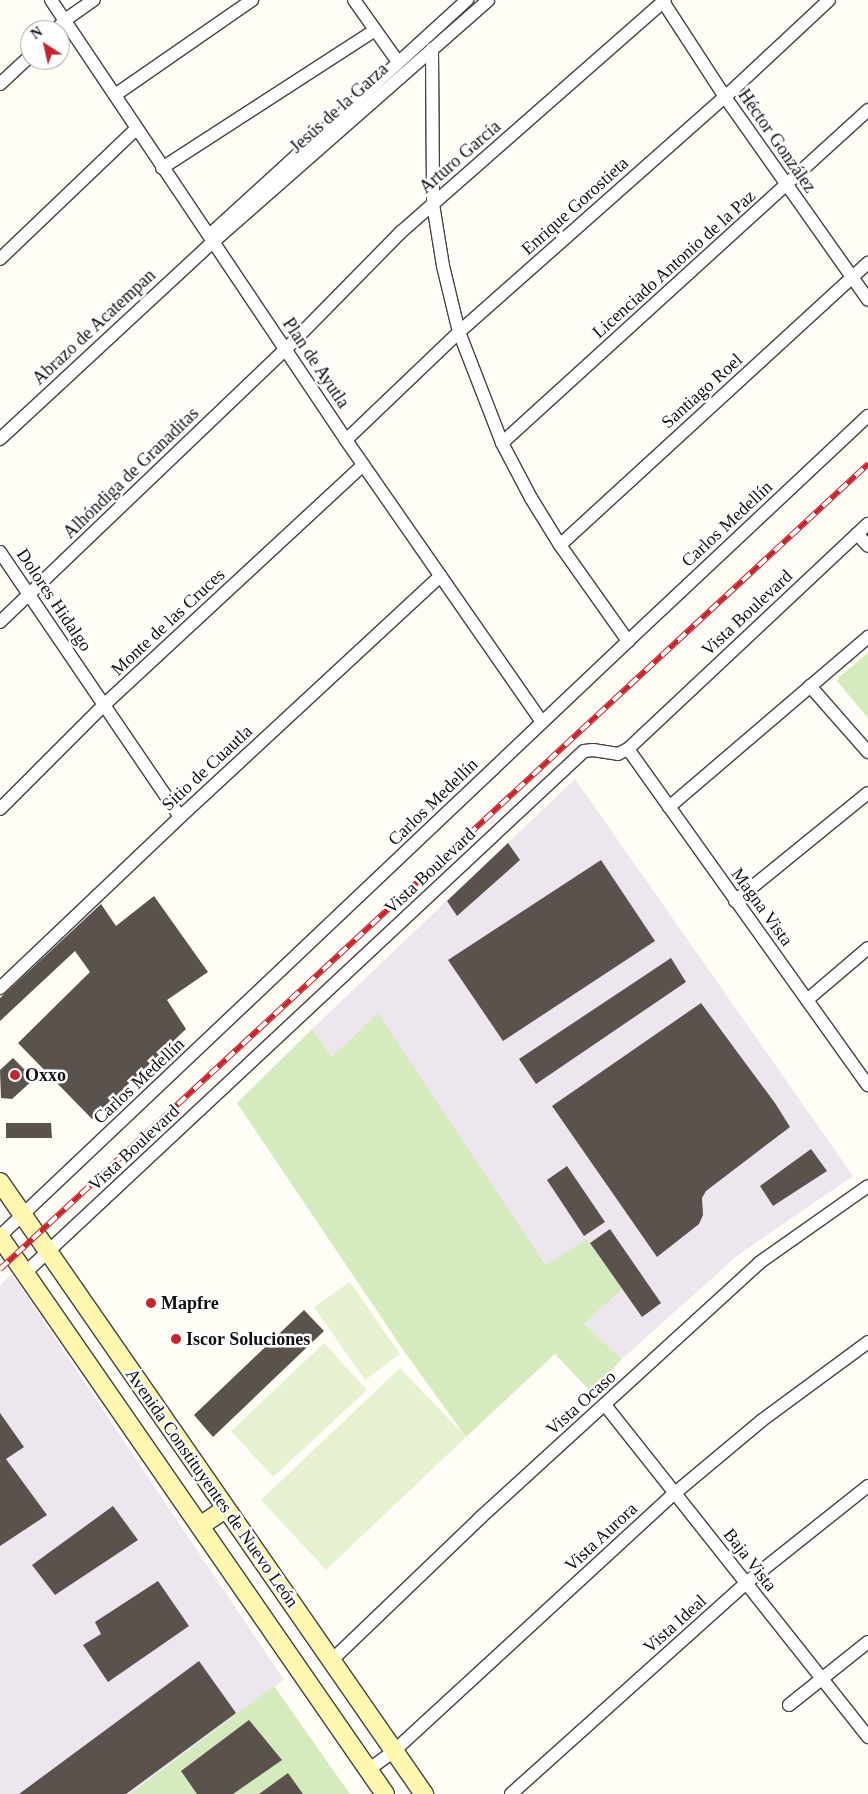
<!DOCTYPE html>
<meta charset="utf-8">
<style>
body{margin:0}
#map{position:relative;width:868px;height:1794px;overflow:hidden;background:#fffdf5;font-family:Georgia,serif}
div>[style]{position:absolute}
.industrial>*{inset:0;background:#eee6ef}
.green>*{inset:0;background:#d5ebbd}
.pitch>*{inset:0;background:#e6f2cf}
.building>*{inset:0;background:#5a524d}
.roads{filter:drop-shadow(1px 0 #444) drop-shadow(-1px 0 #444) drop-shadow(0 1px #444) drop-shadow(0 -1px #444)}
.street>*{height:12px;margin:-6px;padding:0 6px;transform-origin:6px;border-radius:6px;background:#fff}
.secondary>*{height:18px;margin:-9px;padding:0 9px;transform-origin:9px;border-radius:9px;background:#fff6b0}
.rail>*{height:5.5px;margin-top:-2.75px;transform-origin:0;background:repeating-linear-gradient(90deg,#fff 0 11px,#c4262e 0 22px);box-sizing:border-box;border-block:1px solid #c4262e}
.dots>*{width:14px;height:14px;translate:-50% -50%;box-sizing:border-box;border:2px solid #fff;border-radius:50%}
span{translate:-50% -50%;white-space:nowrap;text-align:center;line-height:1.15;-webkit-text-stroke:5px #fff;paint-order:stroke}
.street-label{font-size:18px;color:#111}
.poi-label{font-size:18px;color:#111;font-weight:700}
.left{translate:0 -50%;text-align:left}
.north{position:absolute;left:20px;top:20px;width:50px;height:50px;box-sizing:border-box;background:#fff;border:1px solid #a0a0a0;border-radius:50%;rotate:325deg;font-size:14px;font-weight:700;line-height:20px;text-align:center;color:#111}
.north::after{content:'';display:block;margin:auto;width:18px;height:22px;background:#c4262e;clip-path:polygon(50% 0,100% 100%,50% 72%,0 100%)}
</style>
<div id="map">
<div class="industrial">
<i style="clip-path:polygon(575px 779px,853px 1176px,738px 1255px,622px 1359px,583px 1323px,622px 1289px,587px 1239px,547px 1266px,378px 1014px,332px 1057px,312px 1029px)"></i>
<i style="clip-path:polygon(12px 1274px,284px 1680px,132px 1794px,0 1794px,0 1285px)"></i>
</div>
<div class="green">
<i style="clip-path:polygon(868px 653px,868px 718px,837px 681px,839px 677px)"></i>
<i style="clip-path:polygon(378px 1013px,546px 1265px,587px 1239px,622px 1289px,584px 1324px,622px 1359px,591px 1392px,555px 1354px,466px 1437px,406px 1354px,237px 1103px,312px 1029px,332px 1057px)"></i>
<i style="clip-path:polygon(274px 1686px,350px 1794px,130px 1794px)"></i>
</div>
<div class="pitch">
<i style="clip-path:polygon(350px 1282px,400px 1354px,365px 1380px,314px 1307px)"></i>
<i style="clip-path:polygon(324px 1343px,367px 1390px,273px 1477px,231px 1431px)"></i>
<i style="clip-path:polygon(400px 1368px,466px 1437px,326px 1570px,261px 1500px)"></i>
</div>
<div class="building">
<i style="clip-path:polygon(508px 843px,520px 860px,457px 916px,447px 901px)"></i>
<i style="clip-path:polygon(601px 860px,655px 941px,503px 1041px,448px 960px)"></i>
<i style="clip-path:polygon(154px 896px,208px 972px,167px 1000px,186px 1029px,92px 1119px,18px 1043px,90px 972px,75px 951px,0 1021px,0 998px,101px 904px,116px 926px)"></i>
<i style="clip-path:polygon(671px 958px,686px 982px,536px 1084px,519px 1059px)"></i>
<i style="clip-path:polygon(701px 1003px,775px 1103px,790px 1127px,706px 1191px,702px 1198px,703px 1215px,699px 1224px,657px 1257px,552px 1106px)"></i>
<i style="clip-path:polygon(13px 1058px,34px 1079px,12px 1099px,1px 1098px,0 1070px)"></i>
<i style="clip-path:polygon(6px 1123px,51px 1123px,52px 1138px,6px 1138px)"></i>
<i style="clip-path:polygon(811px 1149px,827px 1171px,773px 1206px,760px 1186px)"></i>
<i style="clip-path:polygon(567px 1166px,605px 1222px,584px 1236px,547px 1180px)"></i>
<i style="clip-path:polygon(610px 1229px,661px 1303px,642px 1317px,590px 1243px)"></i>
<i style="clip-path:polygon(304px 1310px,324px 1331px,213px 1437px,194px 1415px)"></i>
<i style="clip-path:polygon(0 1413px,24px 1447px,6px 1459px,47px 1515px,0 1546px)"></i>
<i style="clip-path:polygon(113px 1506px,138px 1540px,55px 1595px,32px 1565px)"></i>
<i style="clip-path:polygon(158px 1581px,189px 1626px,108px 1682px,83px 1645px,101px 1634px,95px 1622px)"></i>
<i style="clip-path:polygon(199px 1661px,236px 1713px,126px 1794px,19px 1794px)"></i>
<i style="clip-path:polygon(249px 1720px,282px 1760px,233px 1794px,197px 1794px,181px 1771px)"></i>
<i style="clip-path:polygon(288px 1773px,303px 1794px,259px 1794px)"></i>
</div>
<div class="roads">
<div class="street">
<i style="left:51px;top:0;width:530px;rotate:56.16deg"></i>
<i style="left:346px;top:440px;width:343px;rotate:55.2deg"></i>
<i style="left:354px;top:0;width:76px;rotate:54.6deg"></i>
<i style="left:662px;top:0;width:116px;rotate:57deg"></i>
<i style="left:725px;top:97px;width:248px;rotate:54.8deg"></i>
<i style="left:56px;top:30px;width:13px;rotate:-48deg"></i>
<i style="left:65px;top:20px;width:35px;rotate:-35deg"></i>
<i style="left:432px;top:49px;width:155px;rotate:89.6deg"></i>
<i style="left:433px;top:204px;width:63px;rotate:80.8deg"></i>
<i style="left:443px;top:266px;width:68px;rotate:76.4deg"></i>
<i style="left:459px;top:332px;width:119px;rotate:68.8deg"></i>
<i style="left:502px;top:443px;width:62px;rotate:62.2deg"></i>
<i style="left:531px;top:498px;width:55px;rotate:58.3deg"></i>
<i style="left:560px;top:545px;width:118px;rotate:54.7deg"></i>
<i style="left:0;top:84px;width:41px;rotate:-43deg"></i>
<i style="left:115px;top:95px;width:167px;rotate:-34.7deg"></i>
<i style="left:162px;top:168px;width:254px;rotate:-32.9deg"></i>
<i style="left:214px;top:231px;width:343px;rotate:-42.4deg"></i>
<i style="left:0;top:259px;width:188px;rotate:-43.7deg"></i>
<i style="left:0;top:439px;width:290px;rotate:-42.8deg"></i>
<i style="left:213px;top:242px;width:366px;rotate:-41.3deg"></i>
<i style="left:346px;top:440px;width:156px;rotate:-43.7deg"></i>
<i style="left:459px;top:332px;width:355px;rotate:-41.5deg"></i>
<i style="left:725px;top:97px;width:142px;rotate:-43deg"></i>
<i style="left:502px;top:443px;width:495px;rotate:-42.3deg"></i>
<i style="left:857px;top:534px;width:16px;rotate:47deg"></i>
<i style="left:560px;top:545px;width:418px;rotate:-42.5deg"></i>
<i style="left:0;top:552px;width:320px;rotate:55.8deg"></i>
<i style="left:0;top:622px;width:395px;rotate:-43.7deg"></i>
<i style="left:286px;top:349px;width:164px;rotate:-45.5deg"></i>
<i style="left:401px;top:232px;width:351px;rotate:-41.3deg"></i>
<i style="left:810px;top:686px;width:88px;rotate:48.7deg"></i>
<i style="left:628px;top:749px;width:413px;rotate:54.5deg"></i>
<i style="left:669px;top:807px;width:262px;rotate:-40.5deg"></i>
<i style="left:0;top:809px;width:148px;rotate:-45deg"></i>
<i style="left:105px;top:704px;width:352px;rotate:-42.8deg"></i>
<i style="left:735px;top:901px;width:171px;rotate:-39.1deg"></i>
<i style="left:0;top:988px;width:248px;rotate:-43.5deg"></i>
<i style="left:180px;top:817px;width:355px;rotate:-42.8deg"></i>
<i style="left:807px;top:1000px;width:80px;rotate:-40.4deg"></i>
<i style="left:0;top:1236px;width:865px;rotate:-43.45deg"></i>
<i style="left:628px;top:641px;width:329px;rotate:-43.2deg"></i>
<i style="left:26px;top:1272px;width:763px;rotate:-43.04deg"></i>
<i style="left:584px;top:751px;width:9px;rotate:-6deg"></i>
<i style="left:593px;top:750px;width:25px;rotate:9deg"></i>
<i style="left:618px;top:754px;width:11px;rotate:-27deg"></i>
<i style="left:628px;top:749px;width:329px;rotate:-43.2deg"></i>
<i style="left:605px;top:1405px;width:424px;rotate:51.6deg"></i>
<i style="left:331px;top:1661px;width:207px;rotate:-43.8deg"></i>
<i style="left:480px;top:1518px;width:378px;rotate:-42.4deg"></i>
<i style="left:759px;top:1263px;width:133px;rotate:-35.2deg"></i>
<i style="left:789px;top:1705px;width:101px;rotate:-38.6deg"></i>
<i style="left:368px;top:1770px;width:32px;rotate:-36deg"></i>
<i style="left:394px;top:1751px;width:381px;rotate:-42.6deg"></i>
<i style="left:675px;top:1493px;width:112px;rotate:-39.9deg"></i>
<i style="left:761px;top:1421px;width:133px;rotate:-36.4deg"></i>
<i style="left:511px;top:1794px;width:316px;rotate:-41.9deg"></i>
<i style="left:746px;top:1583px;width:156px;rotate:-38.5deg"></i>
</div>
<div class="secondary">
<i style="left:0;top:1182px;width:745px;rotate:55.29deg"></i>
<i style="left:0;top:1237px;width:677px;rotate:55.35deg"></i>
<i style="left:200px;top:1526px;width:30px;rotate:-34deg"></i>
</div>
</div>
<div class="rail">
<i style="left:0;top:1269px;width:1184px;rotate:-42.84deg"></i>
</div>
<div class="dots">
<i style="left:15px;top:1075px;background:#c4262e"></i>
<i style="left:151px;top:1303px;background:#c4262e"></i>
<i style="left:176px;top:1339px;background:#c4262e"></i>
</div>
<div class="street-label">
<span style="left:339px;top:108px;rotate:-42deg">Jesús de la Garza</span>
<span style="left:777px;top:141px;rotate:55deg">Héctor González</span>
<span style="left:460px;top:157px;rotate:-41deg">Arturo García</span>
<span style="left:575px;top:206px;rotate:-42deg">Enrique Gorostieta</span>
<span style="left:674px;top:264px;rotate:-42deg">Licenciado Antonio de la Paz</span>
<span style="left:94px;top:327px;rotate:-43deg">Abrazo de Acatempan</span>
<span style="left:316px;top:363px;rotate:56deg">Plan de Ayutla</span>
<span style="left:702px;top:391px;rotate:-42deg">Santiago Roel</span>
<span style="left:131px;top:473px;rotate:-44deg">Alhóndiga de Granaditas</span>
<span style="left:727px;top:524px;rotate:-43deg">Carlos Medellín</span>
<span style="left:54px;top:600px;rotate:56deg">Dolores Hidalgo</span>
<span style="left:747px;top:613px;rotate:-43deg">Vista Boulevard</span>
<span style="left:168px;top:622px;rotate:-43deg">Monte de las Cruces</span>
<span style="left:207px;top:768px;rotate:-43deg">Sitio de Cuautla</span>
<span style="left:433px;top:802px;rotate:-44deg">Carlos Medellín</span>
<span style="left:430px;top:871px;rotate:-43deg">Vista Boulevard</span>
<span style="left:762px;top:907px;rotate:54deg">Magna Vista</span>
<span style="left:139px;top:1081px;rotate:-43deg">Carlos Medellín</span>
<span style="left:134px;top:1148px;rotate:-43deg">Vista Boulevard</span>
<span style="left:581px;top:1403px;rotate:-42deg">Vista Ocaso</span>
<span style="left:212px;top:1488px;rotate:55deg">Avenida Constituyentes de Nuevo León</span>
<span style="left:601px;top:1537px;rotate:-43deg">Vista Aurora</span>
<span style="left:750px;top:1560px;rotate:52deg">Baja Vista</span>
<span style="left:675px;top:1624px;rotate:-42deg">Vista Ideal</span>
</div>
<div class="poi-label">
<span class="left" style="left:25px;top:1075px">Oxxo</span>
<span class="left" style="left:161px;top:1303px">Mapfre</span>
<span class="left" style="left:186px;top:1339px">Iscor Soluciones</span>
</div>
<div class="north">N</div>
</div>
